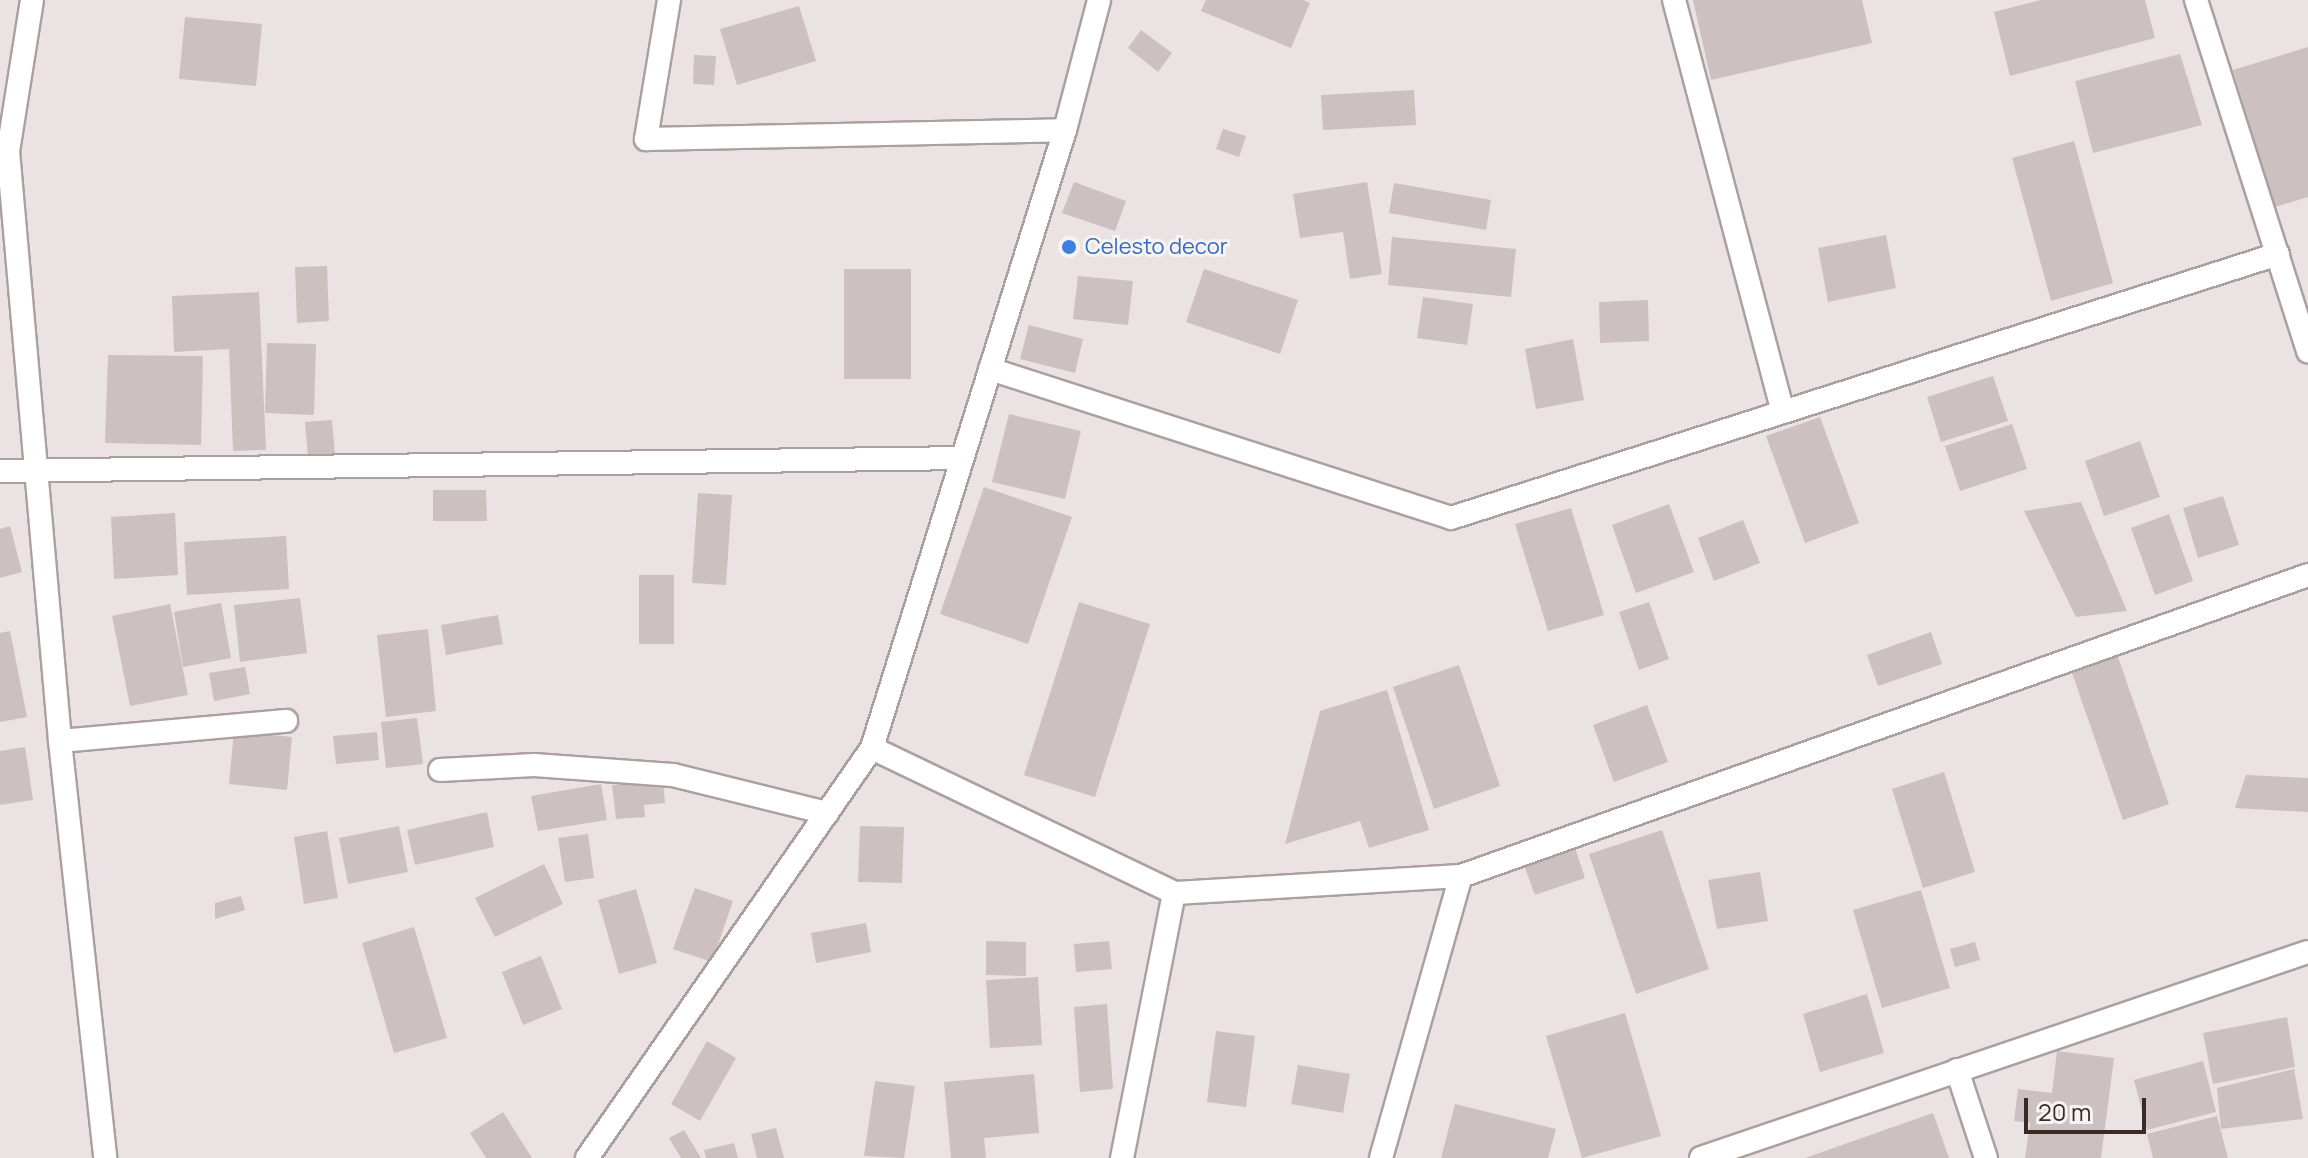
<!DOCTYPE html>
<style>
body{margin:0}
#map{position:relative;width:2308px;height:1158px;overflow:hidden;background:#ebe3e3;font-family:Manrope,sans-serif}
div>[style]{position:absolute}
.building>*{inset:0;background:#ccc0c0}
.roads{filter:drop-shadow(2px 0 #aca09e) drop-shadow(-2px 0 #aca09e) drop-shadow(0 2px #aca09e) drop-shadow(0 -2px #aca09e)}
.minor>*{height:22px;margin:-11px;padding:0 11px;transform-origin:11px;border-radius:11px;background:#fff}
.dots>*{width:22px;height:22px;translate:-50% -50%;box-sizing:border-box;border:4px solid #f8f3f3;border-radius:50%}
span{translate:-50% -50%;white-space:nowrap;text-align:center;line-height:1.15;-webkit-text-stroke:6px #f8f3f3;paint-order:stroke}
.shop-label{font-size:22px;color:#366cbe}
.left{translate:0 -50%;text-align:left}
.scale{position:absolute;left:2024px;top:1098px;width:122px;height:36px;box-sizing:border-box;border:4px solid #3b2924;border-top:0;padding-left:10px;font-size:24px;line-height:28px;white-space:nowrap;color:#3b2924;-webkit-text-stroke:6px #f8f3f3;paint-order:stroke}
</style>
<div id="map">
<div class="building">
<i style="clip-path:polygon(1206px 0,1303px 0,1310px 3px,1291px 48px,1201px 11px)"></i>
<i style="clip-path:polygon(1693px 0,1862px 0,1872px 43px,1711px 80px)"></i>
<i style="clip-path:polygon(2041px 0,2145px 0,2155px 38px,2010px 76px,1994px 12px)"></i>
<i style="clip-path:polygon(799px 6px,816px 61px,737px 85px,720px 29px)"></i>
<i style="clip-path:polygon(185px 17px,262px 24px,256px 86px,179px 79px)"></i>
<i style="clip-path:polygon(1141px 30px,1172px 53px,1158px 72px,1128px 48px)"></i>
<i style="clip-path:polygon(2308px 47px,2308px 197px,2275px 207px,2233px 70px)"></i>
<i style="clip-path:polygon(2180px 54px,2202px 125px,2093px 153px,2075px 81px)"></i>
<i style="clip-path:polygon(694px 55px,716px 56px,714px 85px,693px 84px)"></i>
<i style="clip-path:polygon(1414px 90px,1416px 125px,1323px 130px,1321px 95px)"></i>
<i style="clip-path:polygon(1223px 129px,1246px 136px,1239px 157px,1216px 149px)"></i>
<i style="clip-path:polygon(2074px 141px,2113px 283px,2051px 301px,2012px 158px)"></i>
<i style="clip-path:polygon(1074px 182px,1126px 201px,1115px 231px,1062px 213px)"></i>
<i style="clip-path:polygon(1367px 182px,1382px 274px,1350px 279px,1343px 232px,1300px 238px,1293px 194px)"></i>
<i style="clip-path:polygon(1394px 183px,1491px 200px,1486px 230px,1389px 213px)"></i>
<i style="clip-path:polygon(1886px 235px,1896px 288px,1828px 302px,1818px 248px)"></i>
<i style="clip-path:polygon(1392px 237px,1516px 249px,1511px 297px,1388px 285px)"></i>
<i style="clip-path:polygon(327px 266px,329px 321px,297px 323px,295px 267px)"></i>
<i style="clip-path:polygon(844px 269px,911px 269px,911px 379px,844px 379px)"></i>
<i style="clip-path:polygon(1204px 269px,1298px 300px,1280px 354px,1186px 322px)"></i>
<i style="clip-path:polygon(1078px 276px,1133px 281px,1128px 325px,1073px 319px)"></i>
<i style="clip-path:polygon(259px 292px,266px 450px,233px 451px,229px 349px,174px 352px,172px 296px)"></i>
<i style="clip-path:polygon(1423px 297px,1473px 304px,1467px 345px,1417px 338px)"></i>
<i style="clip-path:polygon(1648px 300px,1649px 341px,1600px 343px,1599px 302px)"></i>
<i style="clip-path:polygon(1029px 325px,1083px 339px,1075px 373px,1020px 359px)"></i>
<i style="clip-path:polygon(1573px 339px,1584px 400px,1536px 409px,1525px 349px)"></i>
<i style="clip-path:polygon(267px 343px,316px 344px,314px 415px,265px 413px)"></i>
<i style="clip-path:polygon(108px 355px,203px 356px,201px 445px,105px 443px)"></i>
<i style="clip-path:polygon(1993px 376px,2008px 421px,1941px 442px,1927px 397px)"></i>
<i style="clip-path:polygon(1009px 414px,1081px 431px,1065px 499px,992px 482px)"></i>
<i style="clip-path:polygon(1820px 417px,1859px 523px,1805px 543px,1766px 436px)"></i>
<i style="clip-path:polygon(332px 420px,335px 455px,308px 457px,305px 422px)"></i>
<i style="clip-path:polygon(2012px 424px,2027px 469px,1960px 491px,1945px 446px)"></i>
<i style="clip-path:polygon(2140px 441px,2160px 497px,2104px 516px,2085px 461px)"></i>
<i style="clip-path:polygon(984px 487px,1072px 517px,1028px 644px,940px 614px)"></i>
<i style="clip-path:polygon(433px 490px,486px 490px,487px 521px,433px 521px)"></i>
<i style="clip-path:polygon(698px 493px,732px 495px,726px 585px,692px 583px)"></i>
<i style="clip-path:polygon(2223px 496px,2239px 545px,2198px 558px,2183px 508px)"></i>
<i style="clip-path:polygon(2081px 502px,2127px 611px,2076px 617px,2024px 511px)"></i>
<i style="clip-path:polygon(1669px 504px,1694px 572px,1636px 593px,1612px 525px)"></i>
<i style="clip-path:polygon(1571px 508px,1604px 615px,1548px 631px,1515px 524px)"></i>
<i style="clip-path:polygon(175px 513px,178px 575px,114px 579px,111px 517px)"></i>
<i style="clip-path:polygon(2169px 514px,2193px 581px,2155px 595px,2131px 528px)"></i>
<i style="clip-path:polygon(1743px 520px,1760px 563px,1714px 581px,1698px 538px)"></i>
<i style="clip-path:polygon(10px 526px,22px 572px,0 578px,0 529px)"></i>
<i style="clip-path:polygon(286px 536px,289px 589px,187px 595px,184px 542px)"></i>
<i style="clip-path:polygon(639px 575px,674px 575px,674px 644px,639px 644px)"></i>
<i style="clip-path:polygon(300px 598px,307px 653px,240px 662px,234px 605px)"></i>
<i style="clip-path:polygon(1079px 602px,1150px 624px,1095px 797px,1024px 775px)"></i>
<i style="clip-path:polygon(1649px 602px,1669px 659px,1639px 670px,1619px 612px)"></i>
<i style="clip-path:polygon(221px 603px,231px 658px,183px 667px,174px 612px)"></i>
<i style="clip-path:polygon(170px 604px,188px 695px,130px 706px,112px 616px)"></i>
<i style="clip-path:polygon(498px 615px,503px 644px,446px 655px,441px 625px)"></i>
<i style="clip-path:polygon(428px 629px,436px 711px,386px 717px,377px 635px)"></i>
<i style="clip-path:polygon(10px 631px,27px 717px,0 722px,0 633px)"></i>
<i style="clip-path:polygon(1931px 632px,1942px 664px,1878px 686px,1867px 655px)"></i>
<i style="clip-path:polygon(2117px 654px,2169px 804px,2123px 820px,2071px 670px)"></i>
<i style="clip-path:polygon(1459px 665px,1500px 786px,1434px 809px,1393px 687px)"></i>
<i style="clip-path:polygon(245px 667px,250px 694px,214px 701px,209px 673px)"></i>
<i style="clip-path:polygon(1387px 690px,1429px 830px,1369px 848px,1360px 821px,1285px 844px,1320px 711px)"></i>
<i style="clip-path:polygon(1647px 705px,1668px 762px,1614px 782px,1593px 725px)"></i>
<i style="clip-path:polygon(417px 718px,423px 764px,386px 768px,381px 722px)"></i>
<i style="clip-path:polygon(234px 731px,292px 737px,287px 790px,229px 784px)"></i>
<i style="clip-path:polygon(377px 732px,379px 760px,336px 764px,333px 736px)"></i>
<i style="clip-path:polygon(25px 747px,33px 800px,0 805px,0 751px)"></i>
<i style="clip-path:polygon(1944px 772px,1975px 872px,1923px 888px,1892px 789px)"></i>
<i style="clip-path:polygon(2246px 775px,2308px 778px,2308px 812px,2235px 808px)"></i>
<i style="clip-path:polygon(663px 781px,665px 803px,644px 805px,645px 817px,616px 819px,612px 785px)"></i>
<i style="clip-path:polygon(601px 784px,607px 820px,538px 831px,531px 796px)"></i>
<i style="clip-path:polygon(487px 812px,494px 847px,415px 865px,407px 830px)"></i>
<i style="clip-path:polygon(399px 826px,408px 872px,348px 884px,339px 838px)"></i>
<i style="clip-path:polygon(860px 826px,904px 827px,902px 883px,858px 882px)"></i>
<i style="clip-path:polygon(1662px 830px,1709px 969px,1636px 994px,1589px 854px)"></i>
<i style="clip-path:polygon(327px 831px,338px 898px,304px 904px,294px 837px)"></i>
<i style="clip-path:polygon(588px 834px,594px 878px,565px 882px,558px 838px)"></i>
<i style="clip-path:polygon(1575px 848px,1585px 878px,1535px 895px,1524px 865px)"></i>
<i style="clip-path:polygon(544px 864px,563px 904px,495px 937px,475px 898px)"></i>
<i style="clip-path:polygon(1760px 872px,1768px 921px,1717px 929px,1708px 880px)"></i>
<i style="clip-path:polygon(695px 888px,733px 901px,712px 962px,673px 949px)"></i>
<i style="clip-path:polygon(636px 889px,657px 963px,619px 974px,598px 900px)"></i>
<i style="clip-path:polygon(1921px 890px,1950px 988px,1882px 1008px,1853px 910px)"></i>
<i style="clip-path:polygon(241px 896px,245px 910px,215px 919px,215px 903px)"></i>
<i style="clip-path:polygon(866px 923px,871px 952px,816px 963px,811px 933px)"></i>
<i style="clip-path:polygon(414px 927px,447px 1038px,394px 1053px,362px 943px)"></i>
<i style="clip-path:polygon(986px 941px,1026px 942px,1026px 976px,986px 975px)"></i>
<i style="clip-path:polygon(1109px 941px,1112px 969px,1076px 972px,1074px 944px)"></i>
<i style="clip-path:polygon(1975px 942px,1980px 960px,1955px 967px,1950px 949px)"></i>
<i style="clip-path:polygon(541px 956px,562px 1009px,523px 1025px,502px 972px)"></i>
<i style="clip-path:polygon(1038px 977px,1042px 1045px,990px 1048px,986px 980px)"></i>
<i style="clip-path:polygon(1867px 994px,1884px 1053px,1820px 1072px,1803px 1014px)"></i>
<i style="clip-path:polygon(1107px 1004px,1113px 1089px,1080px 1092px,1074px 1007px)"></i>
<i style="clip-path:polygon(1625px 1013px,1661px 1136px,1582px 1158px,1546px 1036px)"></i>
<i style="clip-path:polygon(2287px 1017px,2295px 1067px,2213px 1084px,2203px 1033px)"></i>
<i style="clip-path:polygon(1216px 1031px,1255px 1036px,1246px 1107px,1207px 1102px)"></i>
<i style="clip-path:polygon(707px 1041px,736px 1058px,700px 1121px,671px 1104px)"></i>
<i style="clip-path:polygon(2057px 1051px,2114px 1058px,2101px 1158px,2025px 1158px,2030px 1123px,2014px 1121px,2018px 1089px,2052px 1093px)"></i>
<i style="clip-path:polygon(2203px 1061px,2216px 1112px,2147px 1130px,2134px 1080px)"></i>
<i style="clip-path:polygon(1298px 1065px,1350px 1074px,1343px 1113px,1291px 1104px)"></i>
<i style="clip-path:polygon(2294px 1069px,2303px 1119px,2221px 1129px,2217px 1088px)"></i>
<i style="clip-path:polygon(1034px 1074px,1039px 1133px,984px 1138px,986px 1158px,951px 1158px,944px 1082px)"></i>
<i style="clip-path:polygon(875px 1081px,915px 1086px,904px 1158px,864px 1156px)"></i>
<i style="clip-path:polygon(1455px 1104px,1556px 1129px,1548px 1158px,1441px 1158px)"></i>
<i style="clip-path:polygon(503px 1112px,532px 1158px,486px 1158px,470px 1133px)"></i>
<i style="clip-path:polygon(1933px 1113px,1949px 1158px,1805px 1158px)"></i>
<i style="clip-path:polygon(2217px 1116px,2228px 1158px,2153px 1158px,2147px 1134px)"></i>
<i style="clip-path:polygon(776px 1128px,784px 1158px,757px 1158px,751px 1134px)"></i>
<i style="clip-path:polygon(684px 1130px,701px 1158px,681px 1158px,669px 1138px)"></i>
<i style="clip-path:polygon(734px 1143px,738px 1158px,706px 1158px,704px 1150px)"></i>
</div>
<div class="roads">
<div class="minor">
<i style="left:32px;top:0;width:153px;rotate:99deg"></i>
<i style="left:8px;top:151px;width:592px;rotate:84.96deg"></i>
<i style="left:60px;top:741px;width:419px;rotate:83.8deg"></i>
<i style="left:669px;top:0;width:141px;rotate:99.4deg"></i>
<i style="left:646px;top:139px;width:419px;rotate:-1.2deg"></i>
<i style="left:1674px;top:0;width:426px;rotate:75.2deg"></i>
<i style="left:2196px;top:0;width:369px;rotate:72.3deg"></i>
<i style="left:990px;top:369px;width:484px;rotate:17.9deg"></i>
<i style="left:1451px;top:518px;width:868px;rotate:-17.7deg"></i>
<i style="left:0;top:471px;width:962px;rotate:-0.77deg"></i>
<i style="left:60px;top:741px;width:227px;rotate:-5.1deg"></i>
<i style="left:872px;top:748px;width:335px;rotate:25.6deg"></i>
<i style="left:1174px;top:893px;width:288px;rotate:-3.4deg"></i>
<i style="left:1461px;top:876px;width:899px;rotate:-19.56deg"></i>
<i style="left:440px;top:770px;width:94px;rotate:-3deg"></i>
<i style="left:534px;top:765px;width:139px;rotate:4.1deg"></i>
<i style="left:673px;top:775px;width:159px;rotate:13.9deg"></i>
<i style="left:1957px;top:1070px;width:93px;rotate:71.8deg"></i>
<i style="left:587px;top:1158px;width:499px;rotate:-55.2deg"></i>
<i style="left:872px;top:748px;width:647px;rotate:-72.66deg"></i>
<i style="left:1065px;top:130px;width:134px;rotate:-75.3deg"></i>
<i style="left:1122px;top:1158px;width:270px;rotate:-78.9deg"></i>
<i style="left:1381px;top:1158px;width:293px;rotate:-74.2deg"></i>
<i style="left:1701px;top:1158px;width:641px;rotate:-18.75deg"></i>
</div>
</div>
<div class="dots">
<i style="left:1069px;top:247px;background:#3f7fe0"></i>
</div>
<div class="shop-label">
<span class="left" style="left:1085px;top:247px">Celesto decor</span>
</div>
<div class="scale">20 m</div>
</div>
